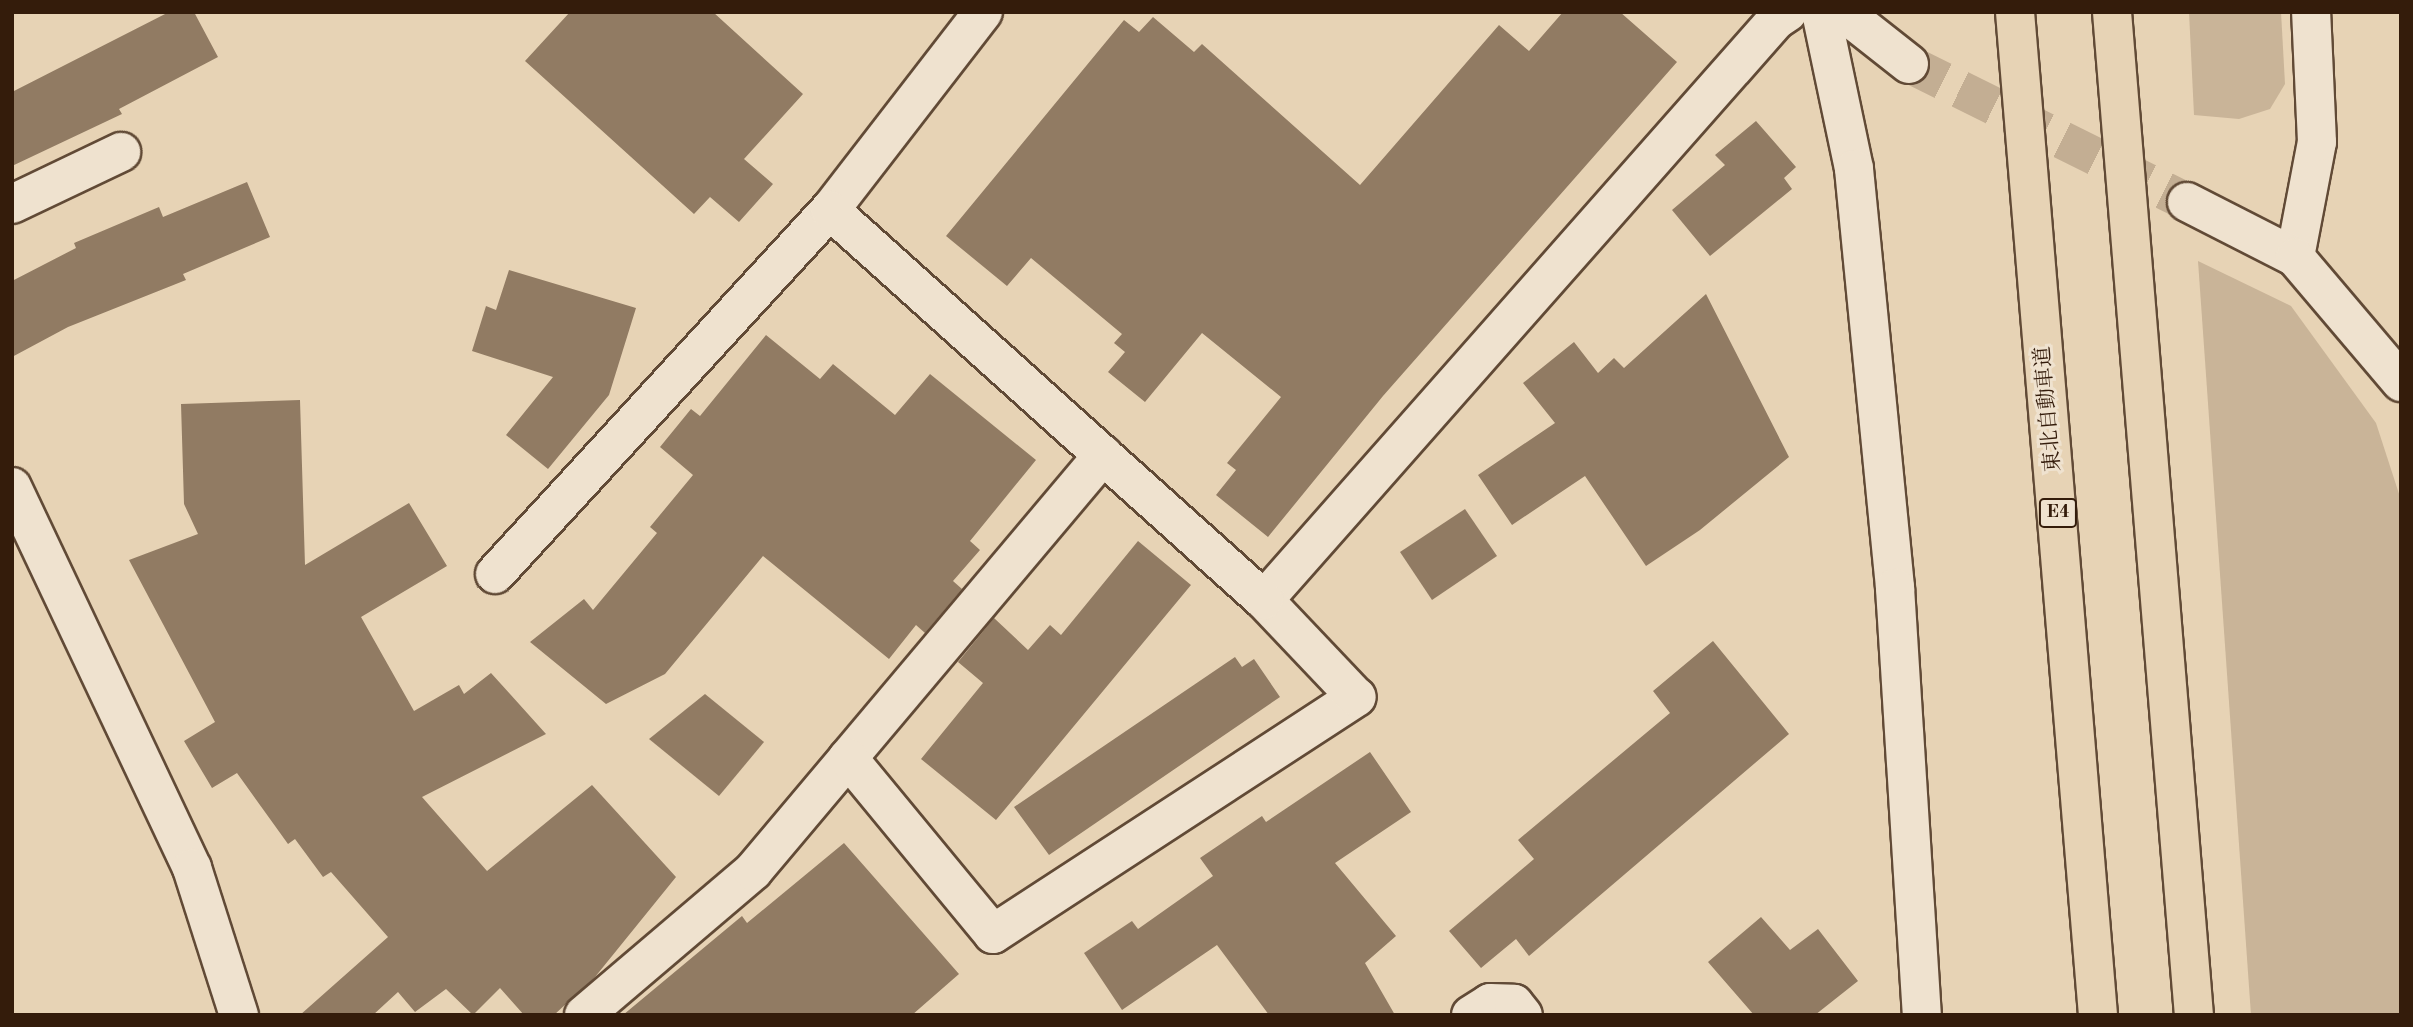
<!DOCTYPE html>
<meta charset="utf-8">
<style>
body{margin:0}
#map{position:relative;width:2413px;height:1027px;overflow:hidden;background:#e7d3b5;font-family:"Old Standard TT","Noto Serif JP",serif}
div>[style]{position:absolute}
.green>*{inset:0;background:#c9b498}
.building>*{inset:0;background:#917b63}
.tertiary-tunnel>*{height:38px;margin-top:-19px;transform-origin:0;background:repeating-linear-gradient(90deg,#c3ae93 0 38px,transparent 0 57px)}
.roads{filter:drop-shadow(2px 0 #614a36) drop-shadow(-2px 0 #614a36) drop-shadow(0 2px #614a36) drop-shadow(0 -2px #614a36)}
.minor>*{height:38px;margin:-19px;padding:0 19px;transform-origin:19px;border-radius:19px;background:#efe2cf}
.tertiary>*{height:38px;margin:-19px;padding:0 19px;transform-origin:19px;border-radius:19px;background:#efe2cf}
.motorway>*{height:38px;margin:-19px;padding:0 19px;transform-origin:19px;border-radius:19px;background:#e7d3b5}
span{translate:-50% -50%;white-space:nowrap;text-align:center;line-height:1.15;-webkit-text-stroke:6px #efe2cf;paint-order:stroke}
.shield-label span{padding:2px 5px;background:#efe2cf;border:2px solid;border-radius:5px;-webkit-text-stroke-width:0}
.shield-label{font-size:19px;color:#341c0b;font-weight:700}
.street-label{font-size:21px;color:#341c0b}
.frame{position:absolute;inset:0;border:14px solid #341c0b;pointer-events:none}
</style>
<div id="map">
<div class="green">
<i style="clip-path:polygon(2189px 12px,2281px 12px,2285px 84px,2270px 109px,2239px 119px,2194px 115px)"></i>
<i style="clip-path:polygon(2198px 261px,2291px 306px,2376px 423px,2401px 500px,2401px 1015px,2251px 1015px)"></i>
</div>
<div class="building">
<i style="clip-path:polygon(169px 12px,194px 12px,218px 57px,119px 109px,122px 114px,12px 166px,12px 92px)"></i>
<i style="clip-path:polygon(570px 12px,713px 12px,803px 94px,744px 159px,773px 184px,739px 222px,710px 197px,694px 214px,525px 61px)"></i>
<i style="clip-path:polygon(1563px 12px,1620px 12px,1677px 62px,1383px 396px,1268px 537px,1216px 495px,1236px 470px,1227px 463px,1281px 397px,1202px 333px,1145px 402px,1108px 372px,1125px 352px,1114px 343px,1122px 334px,1031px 258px,1007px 286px,946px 236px,1124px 20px,1139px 32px,1153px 17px,1194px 52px,1202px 44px,1360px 185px,1499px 25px,1529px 51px)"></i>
<i style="clip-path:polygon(1756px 121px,1796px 167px,1784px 178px,1792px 189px,1710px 256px,1672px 210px,1725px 165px,1715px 155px)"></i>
<i style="clip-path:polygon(247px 182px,270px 237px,183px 274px,186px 280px,68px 327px,12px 357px,12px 281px,76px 248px,74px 243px,159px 207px,163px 217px)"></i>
<i style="clip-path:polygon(509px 270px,636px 308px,609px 395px,548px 469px,506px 435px,553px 377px,472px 351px,486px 306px,496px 310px)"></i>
<i style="clip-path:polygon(1706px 294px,1789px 457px,1700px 530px,1646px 566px,1585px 476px,1512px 525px,1478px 475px,1555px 423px,1523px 383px,1574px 342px,1598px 373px,1614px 358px,1624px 368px)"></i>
<i style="clip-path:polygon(766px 335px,820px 379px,833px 364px,895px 415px,930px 374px,1036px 460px,970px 541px,980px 550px,953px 581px,962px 589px,925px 633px,916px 625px,889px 659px,763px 556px,665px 674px,606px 704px,530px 642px,584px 599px,593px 610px,657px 533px,650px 527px,693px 475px,660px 447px,691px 409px,700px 416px)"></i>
<i style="clip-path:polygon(300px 400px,305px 565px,409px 503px,447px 566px,361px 617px,414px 711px,459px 685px,464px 694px,491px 673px,546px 734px,422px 797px,487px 871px,592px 785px,676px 877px,595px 977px,554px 1015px,524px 1015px,500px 988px,473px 1015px,446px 989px,415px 1012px,398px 992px,373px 1015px,300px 1015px,388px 937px,331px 872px,323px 877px,295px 839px,288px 844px,237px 773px,212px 788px,184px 741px,215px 722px,129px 560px,198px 534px,184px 504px,181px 404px)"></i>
<i style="clip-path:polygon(1465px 509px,1497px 556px,1432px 600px,1400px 552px)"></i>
<i style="clip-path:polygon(1138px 541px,1191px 585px,996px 820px,921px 759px,983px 683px,958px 662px,994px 618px,1028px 650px,1050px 625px,1061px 635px)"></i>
<i style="clip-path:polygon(1713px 641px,1789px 734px,1529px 956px,1516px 939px,1481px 968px,1449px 931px,1534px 859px,1518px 840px,1670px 713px,1653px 691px)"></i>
<i style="clip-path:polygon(1235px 657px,1242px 667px,1254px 659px,1280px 697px,1049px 855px,1014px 807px)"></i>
<i style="clip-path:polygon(705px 694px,764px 742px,719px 796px,649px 739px)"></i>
<i style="clip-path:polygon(1370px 752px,1411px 812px,1335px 863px,1396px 936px,1365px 963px,1395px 1015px,1269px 1015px,1217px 945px,1122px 1010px,1084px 953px,1132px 921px,1138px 929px,1213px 876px,1200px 858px,1262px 816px,1266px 822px)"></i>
<i style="clip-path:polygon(844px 843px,959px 974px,912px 1015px,623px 1015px,742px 916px,747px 923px)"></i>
<i style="clip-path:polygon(1761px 917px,1790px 950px,1818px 929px,1858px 981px,1815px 1015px,1754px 1015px,1708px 962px)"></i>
</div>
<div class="tertiary-tunnel">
<i style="left:1909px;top:64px;width:310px;rotate:26.4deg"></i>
</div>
<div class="roads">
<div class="minor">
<i style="left:1821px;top:12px;width:160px;rotate:78.1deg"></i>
<i style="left:1854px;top:169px;width:421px;rotate:84.4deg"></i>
<i style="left:1895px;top:588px;width:428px;rotate:86.4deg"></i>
<i style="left:12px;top:204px;width:121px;rotate:-25.5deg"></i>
<i style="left:2295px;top:257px;width:117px;rotate:-79.2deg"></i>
<i style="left:2317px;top:142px;width:130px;rotate:-92.6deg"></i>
<i style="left:12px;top:487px;width:421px;rotate:64.7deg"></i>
<i style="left:192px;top:868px;width:154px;rotate:72.3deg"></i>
<i style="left:495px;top:574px;width:495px;rotate:-47.4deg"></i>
<i style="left:830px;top:210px;width:250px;rotate:-52.3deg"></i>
<i style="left:1264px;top:600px;width:774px;rotate:-48.56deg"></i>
<i style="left:1776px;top:20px;width:14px;rotate:-34deg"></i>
<i style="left:848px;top:758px;width:396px;rotate:-49.9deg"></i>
<i style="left:584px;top:1015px;width:222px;rotate:-40.4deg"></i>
<i style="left:753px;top:871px;width:148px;rotate:-49.9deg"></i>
<i style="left:848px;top:758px;width:228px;rotate:50.5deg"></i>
<i style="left:993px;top:934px;width:434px;rotate:-33.1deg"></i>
<i style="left:1356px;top:697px;width:134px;rotate:-133.5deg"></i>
<i style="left:1264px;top:600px;width:583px;rotate:-138.06deg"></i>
<i style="left:1471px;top:1015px;width:22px;rotate:-32deg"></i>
<i style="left:1490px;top:1003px;width:24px;rotate:2deg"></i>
<i style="left:1514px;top:1004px;width:14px;rotate:51deg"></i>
</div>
<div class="tertiary">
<i style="left:1843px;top:12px;width:84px;rotate:38.2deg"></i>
<i style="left:2187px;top:202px;width:121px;rotate:27deg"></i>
<i style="left:2295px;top:257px;width:164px;rotate:49.7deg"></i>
</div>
<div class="motorway">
<i style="left:2015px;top:12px;width:1006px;rotate:85.27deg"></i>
<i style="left:2112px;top:12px;width:1006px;rotate:85.33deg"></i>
</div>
</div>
<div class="shield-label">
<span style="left:2058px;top:513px">E4</span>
</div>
<div class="street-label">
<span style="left:2049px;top:409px;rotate:-95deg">東北自動車道</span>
</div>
<div class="frame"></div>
</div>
